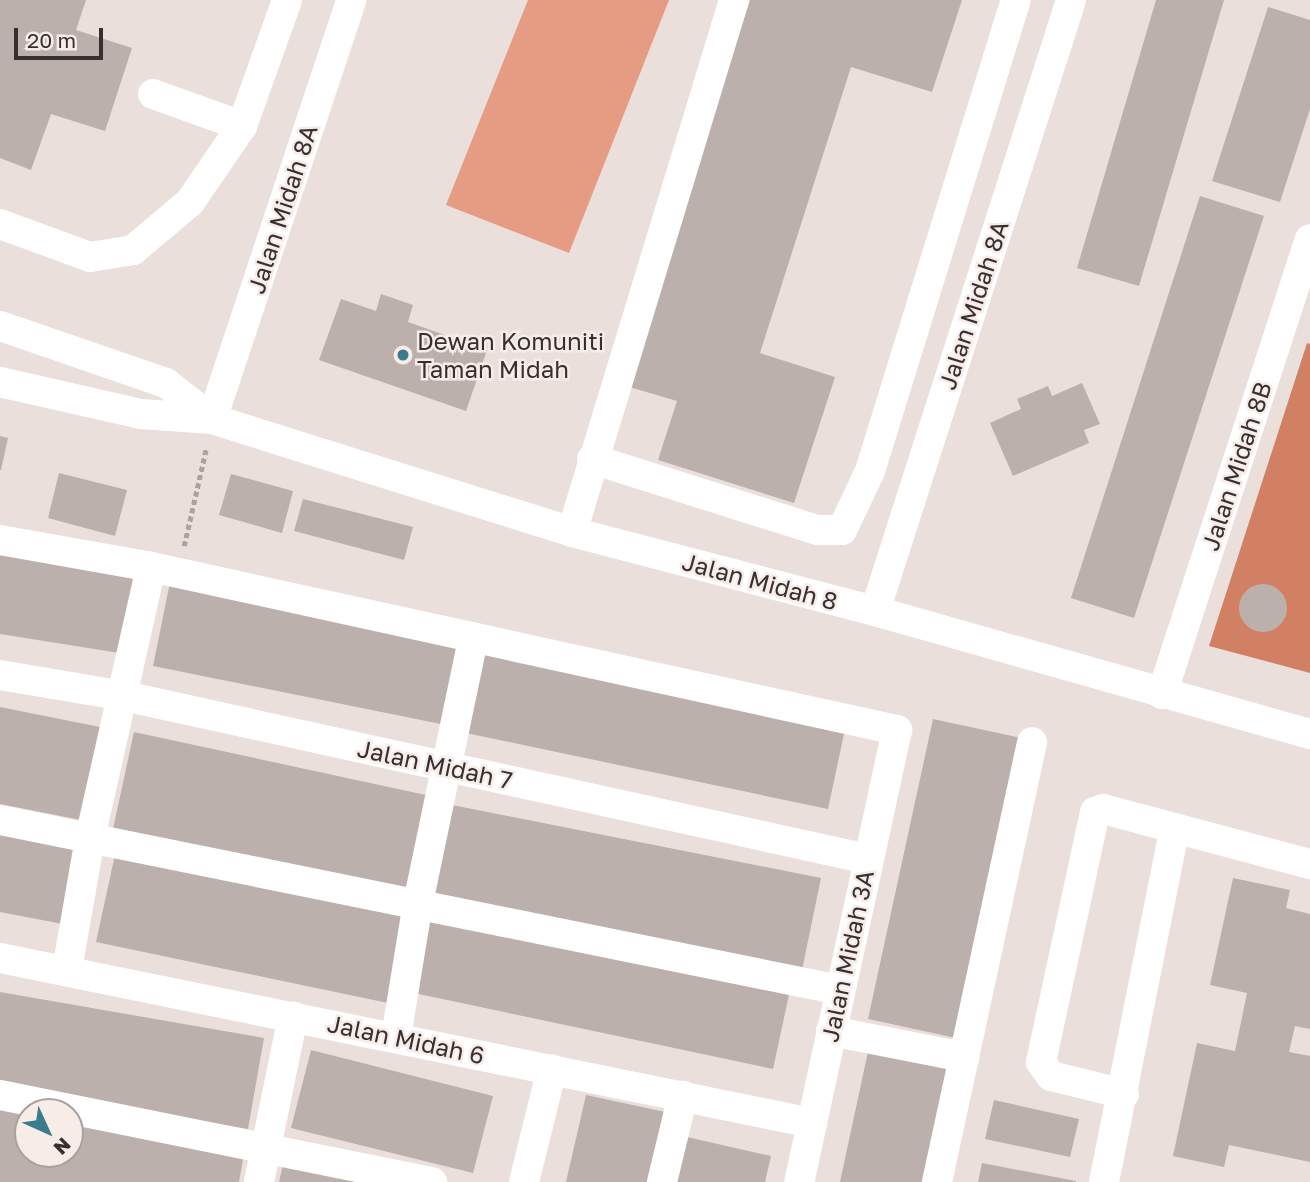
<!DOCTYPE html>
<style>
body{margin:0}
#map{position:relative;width:1310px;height:1182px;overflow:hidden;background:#ebdfdb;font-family:"Golos Text",sans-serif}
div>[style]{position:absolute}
.green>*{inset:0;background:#e59c83}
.water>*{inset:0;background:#d28064}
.building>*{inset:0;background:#bbb0ac}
.round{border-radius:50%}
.path>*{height:4.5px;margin-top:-2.25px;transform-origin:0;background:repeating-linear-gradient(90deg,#aba29f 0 5px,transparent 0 8.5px)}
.minor>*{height:30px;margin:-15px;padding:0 15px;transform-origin:15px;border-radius:15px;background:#fff}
.dots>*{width:19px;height:19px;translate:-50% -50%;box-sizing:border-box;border:4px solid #f8ece8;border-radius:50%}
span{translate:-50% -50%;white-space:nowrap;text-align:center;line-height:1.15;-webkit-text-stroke:5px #f8ece8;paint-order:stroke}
.street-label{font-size:24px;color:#363130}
.poi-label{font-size:24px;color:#363130}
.left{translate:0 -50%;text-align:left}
.north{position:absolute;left:14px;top:1098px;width:70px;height:70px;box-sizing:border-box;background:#f8ece8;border:2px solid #aaa19e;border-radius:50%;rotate:135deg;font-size:19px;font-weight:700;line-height:28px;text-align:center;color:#363130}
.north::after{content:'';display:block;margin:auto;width:24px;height:32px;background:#3a7b8e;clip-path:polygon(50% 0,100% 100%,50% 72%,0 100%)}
.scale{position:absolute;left:14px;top:28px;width:89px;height:32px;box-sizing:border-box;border:4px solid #363130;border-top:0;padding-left:9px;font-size:21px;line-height:24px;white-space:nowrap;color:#363130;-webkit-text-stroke:5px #f8ece8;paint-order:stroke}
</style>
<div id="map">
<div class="green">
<i style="clip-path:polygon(528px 0,669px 0,569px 253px,446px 205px)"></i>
</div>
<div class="water">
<i style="clip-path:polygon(1307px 343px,1310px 344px,1310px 673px,1209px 646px)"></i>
</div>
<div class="building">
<i style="clip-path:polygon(0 0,86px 0,76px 30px,132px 48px,105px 131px,51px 114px,31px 170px,0 158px)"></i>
<i style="clip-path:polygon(750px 0,962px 0,932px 92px,851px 67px,760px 353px,835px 377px,794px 503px,658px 460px,677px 401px,626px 386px)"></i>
<i style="clip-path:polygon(1156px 0,1224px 0,1139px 286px,1077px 268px)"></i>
<i style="clip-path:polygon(1268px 7px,1310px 20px,1310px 109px,1280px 202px,1212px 181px)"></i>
<i style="clip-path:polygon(1200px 196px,1264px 216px,1134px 618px,1071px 598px)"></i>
<i style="clip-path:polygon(381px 294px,413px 305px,408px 322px,487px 350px,466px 411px,319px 360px,341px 299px,376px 311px)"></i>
<i style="clip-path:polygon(1082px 383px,1100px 424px,1084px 430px,1089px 443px,1013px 476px,990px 423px,1021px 409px,1017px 399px,1048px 386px,1052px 396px)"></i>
<i style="clip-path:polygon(0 436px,8px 438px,1px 470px,0 470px)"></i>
<i style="clip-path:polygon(59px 473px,127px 490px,115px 536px,48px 518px)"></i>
<i style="clip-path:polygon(231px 474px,293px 491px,282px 533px,219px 515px)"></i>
<i style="clip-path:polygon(303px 499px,413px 527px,404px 560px,294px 531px)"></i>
<i style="clip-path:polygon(0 551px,140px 574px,126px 654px,0 634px)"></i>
<i style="clip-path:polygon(170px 582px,464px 642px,446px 725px,153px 666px)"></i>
<i class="round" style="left:1239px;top:584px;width:48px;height:48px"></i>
<i style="clip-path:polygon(486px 644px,847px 720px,828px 809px,466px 733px)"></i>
<i style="clip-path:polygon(0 707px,110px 729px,91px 822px,0 804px)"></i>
<i style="clip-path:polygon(933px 719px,1022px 738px,956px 1038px,868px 1019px)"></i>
<i style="clip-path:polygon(134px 732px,435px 797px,413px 893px,113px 829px)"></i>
<i style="clip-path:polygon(452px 805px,821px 878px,802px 970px,433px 897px)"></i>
<i style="clip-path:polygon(0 826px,79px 841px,63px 924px,0 912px)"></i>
<i style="clip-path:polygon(116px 850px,408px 911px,388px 1003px,96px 942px)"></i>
<i style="clip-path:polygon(1233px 878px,1290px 890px,1286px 908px,1310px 914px,1310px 1029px,1295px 1026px,1289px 1052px,1310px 1056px,1310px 1162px,1229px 1145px,1224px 1167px,1173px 1156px,1197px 1043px,1235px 1051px,1247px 993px,1210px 985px)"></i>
<i style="clip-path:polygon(431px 914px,790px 990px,773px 1069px,414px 993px)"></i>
<i style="clip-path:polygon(0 992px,264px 1038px,248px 1129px,0 1086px)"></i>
<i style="clip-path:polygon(869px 1047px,956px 1065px,931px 1182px,840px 1182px)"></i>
<i style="clip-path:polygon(311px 1050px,493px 1096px,473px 1173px,291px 1128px)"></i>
<i style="clip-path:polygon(586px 1095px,670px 1113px,655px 1182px,566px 1182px)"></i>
<i style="clip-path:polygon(994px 1100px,1079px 1119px,1070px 1157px,985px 1139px)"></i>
<i style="clip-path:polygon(0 1105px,28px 1111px,28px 1154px,70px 1154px,70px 1119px,244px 1154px,239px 1182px,0 1182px)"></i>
<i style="clip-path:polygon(687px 1137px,771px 1156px,765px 1182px,676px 1182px)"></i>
<i style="clip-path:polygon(284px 1160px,386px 1182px,279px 1182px)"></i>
<i style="clip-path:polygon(982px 1163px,1076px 1181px,1076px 1182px,978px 1182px)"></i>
</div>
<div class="path">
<i style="left:184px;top:546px;width:99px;rotate:-77.2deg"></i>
</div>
<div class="minor">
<i style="left:153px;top:94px;width:95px;rotate:19.8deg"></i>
<i style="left:0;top:224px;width:96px;rotate:20.1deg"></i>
<i style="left:90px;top:257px;width:44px;rotate:-9.2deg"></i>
<i style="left:133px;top:250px;width:75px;rotate:-40.1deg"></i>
<i style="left:190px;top:202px;width:92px;rotate:-55.6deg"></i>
<i style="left:242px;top:126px;width:134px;rotate:-70.3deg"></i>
<i style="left:0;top:326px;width:176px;rotate:19deg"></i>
<i style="left:166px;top:383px;width:58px;rotate:38deg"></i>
<i style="left:0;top:382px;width:145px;rotate:12.8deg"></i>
<i style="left:141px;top:414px;width:71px;rotate:4deg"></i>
<i style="left:212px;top:419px;width:377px;rotate:17.4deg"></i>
<i style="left:572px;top:532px;width:313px;rotate:14.6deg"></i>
<i style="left:875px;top:611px;width:452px;rotate:15.8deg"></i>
<i style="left:212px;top:419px;width:441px;rotate:-71.6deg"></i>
<i style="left:592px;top:459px;width:236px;rotate:17.5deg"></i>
<i style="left:817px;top:530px;width:25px"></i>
<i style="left:842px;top:530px;width:65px;rotate:-64.6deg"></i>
<i style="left:870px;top:471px;width:493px;rotate:-72.8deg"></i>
<i style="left:572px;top:532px;width:556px;rotate:-73.06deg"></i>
<i style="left:0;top:540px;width:153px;rotate:10.1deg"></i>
<i style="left:151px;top:567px;width:764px;rotate:12.33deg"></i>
<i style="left:897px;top:730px;width:463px;rotate:102.2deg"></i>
<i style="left:875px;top:611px;width:642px;rotate:-72.21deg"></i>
<i style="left:0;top:675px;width:126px;rotate:9.6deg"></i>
<i style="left:124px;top:696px;width:762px;rotate:12.36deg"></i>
<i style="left:1162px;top:694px;width:478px;rotate:-72deg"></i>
<i style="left:0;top:820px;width:857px;rotate:11.44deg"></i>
<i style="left:0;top:958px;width:829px;rotate:11.49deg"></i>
<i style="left:67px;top:970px;width:134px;rotate:-80.1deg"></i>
<i style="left:90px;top:838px;width:278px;rotate:-77.3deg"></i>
<i style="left:831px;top:1031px;width:136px;rotate:11.1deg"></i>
<i style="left:396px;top:1037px;width:136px;rotate:-80.7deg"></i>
<i style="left:418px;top:903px;width:269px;rotate:-78.2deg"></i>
<i style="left:1124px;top:1094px;width:75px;rotate:-166.1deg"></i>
<i style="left:1051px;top:1076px;width:17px;rotate:-126deg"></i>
<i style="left:1041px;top:1062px;width:256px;rotate:-77.8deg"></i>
<i style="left:1095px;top:812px;width:9px;rotate:-21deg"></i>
<i style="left:1103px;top:809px;width:214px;rotate:14.9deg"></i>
<i style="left:0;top:1095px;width:441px;rotate:11.4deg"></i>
<i style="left:259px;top:1182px;width:169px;rotate:-78.4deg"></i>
<i style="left:524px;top:1182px;width:116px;rotate:-76.1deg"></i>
<i style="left:662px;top:1182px;width:89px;rotate:-76.4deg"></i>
<i style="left:937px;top:1182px;width:450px;rotate:-77.8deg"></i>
<i style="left:1104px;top:1182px;width:361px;rotate:-78.7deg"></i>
</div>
<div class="dots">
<i style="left:403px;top:355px;background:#3a7b8e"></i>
</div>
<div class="street-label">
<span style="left:282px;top:209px;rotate:-72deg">Jalan Midah 8A</span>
<span style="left:973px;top:305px;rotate:-72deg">Jalan Midah 8A</span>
<span style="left:1236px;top:466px;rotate:-72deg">Jalan Midah 8B</span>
<span style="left:760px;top:581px;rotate:15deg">Jalan Midah 8</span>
<span style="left:435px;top:764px;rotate:12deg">Jalan Midah 7</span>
<span style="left:847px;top:956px;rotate:-78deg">Jalan Midah 3A</span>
<span style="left:406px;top:1039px;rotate:12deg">Jalan Midah 6</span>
</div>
<div class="poi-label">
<span class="left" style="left:417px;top:355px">Dewan Komuniti<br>Taman Midah</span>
</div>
<div class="north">N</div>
<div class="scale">20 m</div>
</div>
